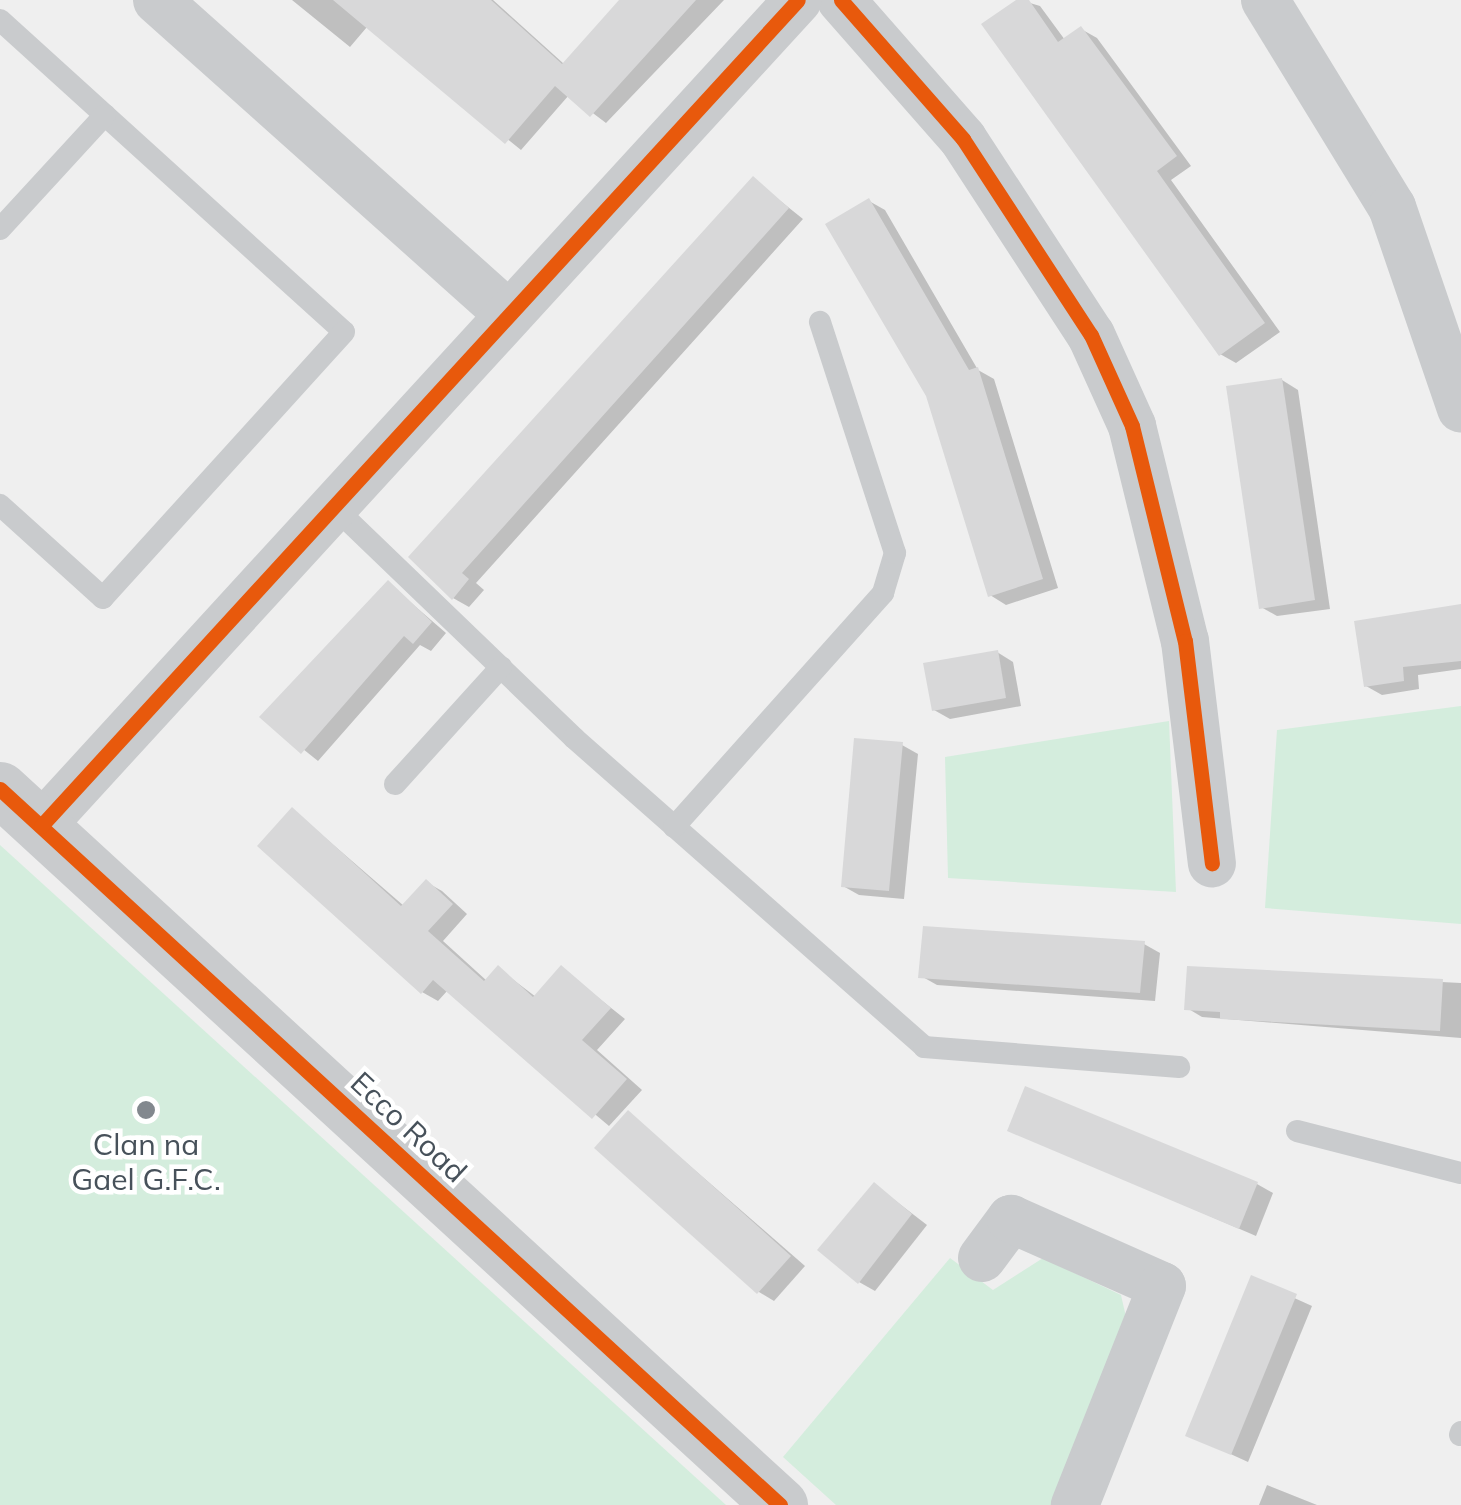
<!DOCTYPE html>
<style>
body{margin:0}
#map{position:relative;width:1461px;height:1505px;overflow:hidden;background:#efefef;font-family:Mulish,sans-serif}
div>[style]{position:absolute}
.green>*{inset:0;background:#d4eddd}
.shadow>*{inset:0;background:#0003}
.building>*{inset:0;background:#d8d8d9}
.service>*{height:22px;margin:-11px;padding:0 11px;transform-origin:11px;border-radius:11px;background:#c9cbcd}
.minor>*{height:48px;margin:-24px;padding:0 24px;transform-origin:24px;border-radius:24px;background:#c9cbcd}
.tertiary>*{height:55px;margin:-27.5px;padding:0 27.5px;transform-origin:27.5px;border-radius:27.5px;background:#c9cbcd}
.cycleway>*{height:15px;margin:-7.5px;padding:0 7.5px;transform-origin:7.5px;border-radius:7.5px;background:#e8590c}
.dots>*{width:28px;height:28px;translate:-50% -50%;box-sizing:border-box;border:5px solid #fff;border-radius:50%}
span{translate:-50% -50%;white-space:nowrap;text-align:center;line-height:1.15;-webkit-text-stroke:9px #fff;paint-order:stroke}
.street-label{font-size:30px;color:#47515a}
.poi-label{font-size:30px;color:#47515a}
</style>
<div id="map">
<div class="green">
<i style="clip-path:polygon(1461px 706px,1461px 924px,1265px 908px,1277px 730px)"></i>
<i style="clip-path:polygon(1169px 721px,1176px 892px,948px 878px,945px 757px)"></i>
<i style="clip-path:polygon(0 845px,582px 1374px,726px 1505px,0 1505px)"></i>
<i style="clip-path:polygon(950px 1258px,993px 1290px,1043px 1258px,1121px 1295px,1126px 1317px,1054px 1505px,836px 1505px,783px 1457px)"></i>
</div>
<div class="shadow">
<i style="clip-path:polygon(292px 0,493px 0,564px 64px,623px 0,724px 0,606px 123px,569px 95px,521px 150px,367px 27px,350px 47px)"></i>
<i style="clip-path:polygon(1020px 0,1040px 6px,1065px 40px,1081px 29px,1097px 38px,1191px 166px,1171px 180px,1280px 332px,1236px 363px,1220px 354px)"></i>
<i style="clip-path:polygon(753px 179px,803px 219px,476px 583px,484px 590px,469px 607px,453px 598px,412px 557px)"></i>
<i style="clip-path:polygon(869px 201px,885px 210px,978px 370px,994px 379px,1058px 588px,1006px 605px,990px 595px)"></i>
<i style="clip-path:polygon(1282px 380px,1298px 390px,1330px 609px,1277px 616px,1261px 607px)"></i>
<i style="clip-path:polygon(387px 582px,446px 633px,431px 651px,420px 645px,318px 761px,263px 717px)"></i>
<i style="clip-path:polygon(1461px 607px,1461px 669px,1418px 675px,1419px 689px,1382px 695px,1366px 686px)"></i>
<i style="clip-path:polygon(997px 652px,1013px 662px,1021px 706px,950px 719px,934px 710px)"></i>
<i style="clip-path:polygon(902px 745px,918px 754px,904px 899px,859px 895px,843px 886px)"></i>
<i style="clip-path:polygon(293px 810px,404px 906px,426px 882px,442px 891px,467px 914px,443px 941px,487px 981px,499px 969px,536px 997px,561px 968px,625px 1019px,597px 1050px,642px 1090px,609px 1126px,448px 990px,438px 1001px,422px 992px)"></i>
<i style="clip-path:polygon(1144px 944px,1160px 953px,1155px 1001px,937px 985px,921px 976px)"></i>
<i style="clip-path:polygon(1189px 969px,1461px 983px,1461px 1038px,1202px 1017px,1187px 1008px)"></i>
<i style="clip-path:polygon(629px 1113px,805px 1266px,774px 1301px,759px 1292px)"></i>
<i style="clip-path:polygon(1010px 1130px,1257px 1184px,1273px 1193px,1256px 1236px)"></i>
<i style="clip-path:polygon(875px 1185px,927px 1225px,875px 1291px,859px 1282px)"></i>
<i style="clip-path:polygon(1252px 1279px,1312px 1306px,1248px 1462px,1189px 1435px)"></i>
<i style="clip-path:polygon(1267px 1485px,1317px 1505px,1259px 1505px)"></i>
</div>
<div class="building">
<i style="clip-path:polygon(333px 0,491px 0,562px 64px,619px 0,696px 0,590px 117px,555px 86px,505px 144px)"></i>
<i style="clip-path:polygon(1016px 0,1029px 0,1058px 42px,1081px 26px,1177px 156px,1157px 171px,1265px 323px,1219px 356px,981px 24px)"></i>
<i style="clip-path:polygon(753px 176px,789px 208px,462px 573px,469px 579px,452px 600px,408px 557px)"></i>
<i style="clip-path:polygon(869px 198px,969px 370px,978px 367px,1043px 579px,988px 597px,926px 396px,825px 224px)"></i>
<i style="clip-path:polygon(1282px 378px,1315px 600px,1259px 609px,1226px 386px)"></i>
<i style="clip-path:polygon(388px 580px,432px 622px,413px 644px,404px 636px,301px 754px,259px 717px)"></i>
<i style="clip-path:polygon(1461px 604px,1461px 661px,1403px 667px,1404px 681px,1364px 687px,1354px 621px)"></i>
<i style="clip-path:polygon(998px 650px,1006px 698px,932px 711px,923px 663px)"></i>
<i style="clip-path:polygon(854px 738px,903px 742px,889px 891px,841px 887px)"></i>
<i style="clip-path:polygon(292px 807px,401px 906px,426px 879px,453px 904px,428px 931px,484px 981px,498px 965px,533px 997px,561px 965px,611px 1008px,582px 1040px,627px 1079px,592px 1119px,433px 980px,421px 994px,257px 846px)"></i>
<i style="clip-path:polygon(923px 926px,1145px 941px,1140px 993px,918px 978px)"></i>
<i style="clip-path:polygon(1187px 966px,1443px 979px,1440px 1031px,1220px 1019px,1220px 1012px,1184px 1010px)"></i>
<i style="clip-path:polygon(1025px 1086px,1258px 1182px,1239px 1229px,1007px 1131px)"></i>
<i style="clip-path:polygon(628px 1110px,791px 1256px,757px 1294px,594px 1148px)"></i>
<i style="clip-path:polygon(874px 1182px,912px 1214px,858px 1284px,817px 1250px)"></i>
<i style="clip-path:polygon(1251px 1275px,1297px 1294px,1231px 1455px,1185px 1436px)"></i>
</div>
<div class="service">
<i style="left:0;top:20px;width:464px;rotate:42.2deg"></i>
<i style="left:344px;top:332px;width:359px;rotate:132.2deg"></i>
<i style="left:103px;top:598px;width:139px;rotate:-137.9deg"></i>
<i style="left:0;top:229px;width:155px;rotate:-47.4deg"></i>
<i style="left:333px;top:506px;width:335px;rotate:43.9deg"></i>
<i style="left:574px;top:738px;width:467px;rotate:41.4deg"></i>
<i style="left:924px;top:1047px;width:256px;rotate:4.5deg"></i>
<i style="left:395px;top:784px;width:158px;rotate:-47.8deg"></i>
<i style="left:674px;top:827px;width:314px;rotate:-48.2deg"></i>
<i style="left:883px;top:593px;width:42px;rotate:-73.3deg"></i>
<i style="left:895px;top:553px;width:243px;rotate:-108deg"></i>
<i style="left:1297px;top:1131px;width:169px;rotate:14.4deg"></i>
<i style="left:1460px;top:1435px;width:3px;rotate:-72deg"></i>
</div>
<div class="minor">
<i style="left:157px;top:0;width:472px;rotate:41.8deg"></i>
<i style="left:841px;top:0;width:185px;rotate:48.7deg"></i>
<i style="left:963px;top:139px;width:234px;rotate:56.9deg"></i>
<i style="left:1091px;top:335px;width:100px;rotate:65.7deg"></i>
<i style="left:1132px;top:426px;width:221px;rotate:76.2deg"></i>
<i style="left:1185px;top:641px;width:224px;rotate:83.1deg"></i>
<i style="left:1265px;top:0;width:243px;rotate:58.5deg"></i>
<i style="left:1392px;top:207px;width:213px;rotate:71.1deg"></i>
<i style="left:41px;top:826px;width:1120px;rotate:-47.5deg"></i>
<i style="left:982px;top:1258px;width:49px;rotate:-53.4deg"></i>
<i style="left:1011px;top:1219px;width:165px;rotate:23.9deg"></i>
<i style="left:1162px;top:1286px;width:236px;rotate:111.7deg"></i>
</div>
<div class="tertiary">
<i style="left:0;top:789px;width:1059px;rotate:42.55deg"></i>
</div>
<div class="cycleway">
<i style="left:841px;top:0;width:185px;rotate:48.7deg"></i>
<i style="left:963px;top:139px;width:234px;rotate:56.9deg"></i>
<i style="left:1091px;top:335px;width:100px;rotate:65.7deg"></i>
<i style="left:1132px;top:426px;width:221px;rotate:76.2deg"></i>
<i style="left:1185px;top:641px;width:224px;rotate:83.1deg"></i>
<i style="left:0;top:789px;width:1059px;rotate:42.55deg"></i>
<i style="left:41px;top:826px;width:1120px;rotate:-47.5deg"></i>
</div>
<div class="dots">
<i style="left:146px;top:1110px;background:#82888e"></i>
</div>
<div class="street-label">
<span style="left:409px;top:1127px;rotate:43deg">Ecco Road</span>
</div>
<div class="poi-label">
<span style="left:146px;top:1161px">Clan na<br>Gael G.F.C.</span>
</div>
</div>
